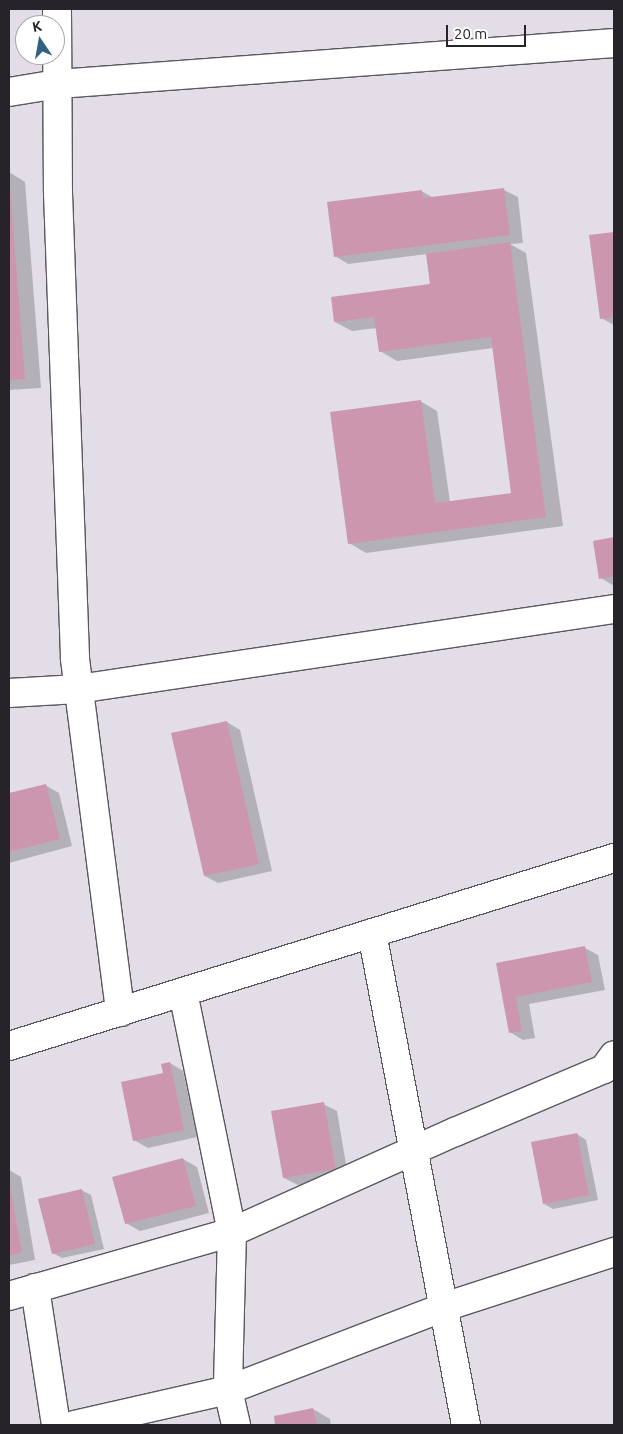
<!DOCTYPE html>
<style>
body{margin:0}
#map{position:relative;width:623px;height:1434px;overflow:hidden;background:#e2dde6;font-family:Ubuntu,sans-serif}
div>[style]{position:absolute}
.shadow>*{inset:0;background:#0003}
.building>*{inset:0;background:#cc97ae}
.roads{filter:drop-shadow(1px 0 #5b575f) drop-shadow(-1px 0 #5b575f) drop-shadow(0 1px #5b575f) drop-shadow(0 -1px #5b575f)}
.minor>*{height:28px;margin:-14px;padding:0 14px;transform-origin:14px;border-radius:14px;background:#fff}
.tertiary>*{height:28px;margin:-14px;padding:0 14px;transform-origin:14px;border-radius:14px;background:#fff}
span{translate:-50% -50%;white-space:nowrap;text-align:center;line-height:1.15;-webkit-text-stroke:4.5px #fff;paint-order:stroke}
.frame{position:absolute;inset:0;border:10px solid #262428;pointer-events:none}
.north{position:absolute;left:15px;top:15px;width:50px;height:50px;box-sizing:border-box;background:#fff;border:1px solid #a8a7a9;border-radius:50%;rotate:348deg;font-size:14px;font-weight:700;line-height:20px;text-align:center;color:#262428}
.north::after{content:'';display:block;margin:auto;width:18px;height:22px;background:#306380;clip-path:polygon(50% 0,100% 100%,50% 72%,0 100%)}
.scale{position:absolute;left:446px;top:25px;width:80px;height:22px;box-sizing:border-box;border:2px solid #262428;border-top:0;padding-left:6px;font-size:15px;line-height:18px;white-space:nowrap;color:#262428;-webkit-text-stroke:4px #fff;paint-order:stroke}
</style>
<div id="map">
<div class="shadow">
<i style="clip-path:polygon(9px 172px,25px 182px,41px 388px,9px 390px)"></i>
<i style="clip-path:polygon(504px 190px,518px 197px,523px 243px,510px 244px,526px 253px,563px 526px,366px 553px,349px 543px,420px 401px,437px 411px,450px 502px,513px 494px,493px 348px,397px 361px,380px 351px,377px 328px,352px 331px,335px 322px,431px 285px,427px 254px,348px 264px,335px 256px,421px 191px,434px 198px)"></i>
<i style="clip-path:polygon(614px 233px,614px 325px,601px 318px,591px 237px)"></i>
<i style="clip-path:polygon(614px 538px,614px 586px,601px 578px,594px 542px)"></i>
<i style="clip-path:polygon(227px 722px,240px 730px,272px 871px,218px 883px,205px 876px)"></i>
<i style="clip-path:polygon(45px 785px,59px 793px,72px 846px,9px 863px,9px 795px)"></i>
<i style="clip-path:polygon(585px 948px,598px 955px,605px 990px,529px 1004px,535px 1038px,523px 1040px,510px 1032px,497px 964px)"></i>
<i style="clip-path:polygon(170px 1063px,183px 1071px,197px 1137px,148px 1148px,134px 1140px)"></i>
<i style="clip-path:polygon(323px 1104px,337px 1111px,348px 1176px,298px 1185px,284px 1178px)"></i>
<i style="clip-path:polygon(577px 1134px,586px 1140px,598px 1200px,553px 1209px,544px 1204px)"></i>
<i style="clip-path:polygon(183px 1159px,197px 1167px,209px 1213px,140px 1231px,126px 1223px,114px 1178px)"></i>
<i style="clip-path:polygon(9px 1170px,21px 1177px,35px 1260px,9px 1265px)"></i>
<i style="clip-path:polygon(81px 1190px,91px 1195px,104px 1249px,62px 1258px,53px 1253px)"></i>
<i style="clip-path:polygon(313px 1409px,330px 1419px,331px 1425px,277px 1425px,275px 1417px)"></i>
</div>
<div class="building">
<i style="clip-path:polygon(10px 187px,25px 379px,9px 380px,9px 188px)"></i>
<i style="clip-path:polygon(504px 188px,510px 235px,334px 257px,327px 202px,422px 190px,423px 198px)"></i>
<i style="clip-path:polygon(614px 232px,614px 317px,600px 319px,589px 235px)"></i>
<i style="clip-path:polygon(510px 242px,546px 517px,348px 544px,330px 412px,421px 400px,435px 503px,511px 493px,491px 337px,379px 352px,374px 317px,334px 322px,331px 297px,430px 284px,426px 254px)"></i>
<i style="clip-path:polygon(614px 537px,614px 576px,599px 579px,593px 541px)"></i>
<i style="clip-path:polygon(227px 721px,259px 864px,204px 876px,171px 733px)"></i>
<i style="clip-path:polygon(46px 784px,60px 839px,9px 852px,9px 793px)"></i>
<i style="clip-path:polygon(585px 946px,592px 982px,516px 997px,522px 1031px,509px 1033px,496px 963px)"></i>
<i style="clip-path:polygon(170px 1062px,184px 1130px,133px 1141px,121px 1082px,163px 1073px,161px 1064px)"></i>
<i style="clip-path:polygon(324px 1102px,336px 1169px,283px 1178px,271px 1111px)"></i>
<i style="clip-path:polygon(577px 1133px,589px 1195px,543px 1204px,531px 1142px)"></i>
<i style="clip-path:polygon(183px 1158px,196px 1206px,125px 1224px,112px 1177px)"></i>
<i style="clip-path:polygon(9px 1180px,22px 1253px,9px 1255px)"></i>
<i style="clip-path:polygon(82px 1189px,95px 1244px,52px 1254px,38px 1199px)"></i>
<i style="clip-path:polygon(313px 1408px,317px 1425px,275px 1425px,274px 1416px)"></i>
</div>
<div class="roads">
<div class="minor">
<i style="left:57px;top:9px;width:184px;rotate:89.7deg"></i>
<i style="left:58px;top:193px;width:466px;rotate:87.9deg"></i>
<i style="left:75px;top:659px;width:356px;rotate:82.7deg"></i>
<i style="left:9px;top:92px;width:50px;rotate:-9.3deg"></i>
<i style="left:58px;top:84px;width:558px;rotate:-4.22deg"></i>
<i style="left:9px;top:693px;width:69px;rotate:-3.3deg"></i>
<i style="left:78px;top:689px;width:542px;rotate:-8.49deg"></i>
<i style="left:372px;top:933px;width:501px;rotate:79.18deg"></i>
<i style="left:9px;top:1046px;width:634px;rotate:-17.26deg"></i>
<i style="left:35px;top:1288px;width:139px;rotate:81.3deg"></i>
<i style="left:9px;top:1296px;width:232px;rotate:-16deg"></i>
<i style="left:232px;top:1232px;width:244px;rotate:-24.2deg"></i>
<i style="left:455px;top:1132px;width:162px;rotate:-22.9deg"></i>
<i style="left:604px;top:1069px;width:17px;rotate:-54deg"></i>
<i style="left:74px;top:1425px;width:158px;rotate:-12.8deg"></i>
<i style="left:228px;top:1390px;width:231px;rotate:-21deg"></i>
<i style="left:444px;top:1307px;width:179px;rotate:-17.9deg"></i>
</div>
<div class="tertiary">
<i style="left:183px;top:992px;width:245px;rotate:78.5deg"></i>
<i style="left:232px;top:1232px;width:158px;rotate:91.5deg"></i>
<i style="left:228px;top:1390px;width:36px;rotate:77deg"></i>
</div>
</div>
<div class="frame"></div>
<div class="north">K</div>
<div class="scale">20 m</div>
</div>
